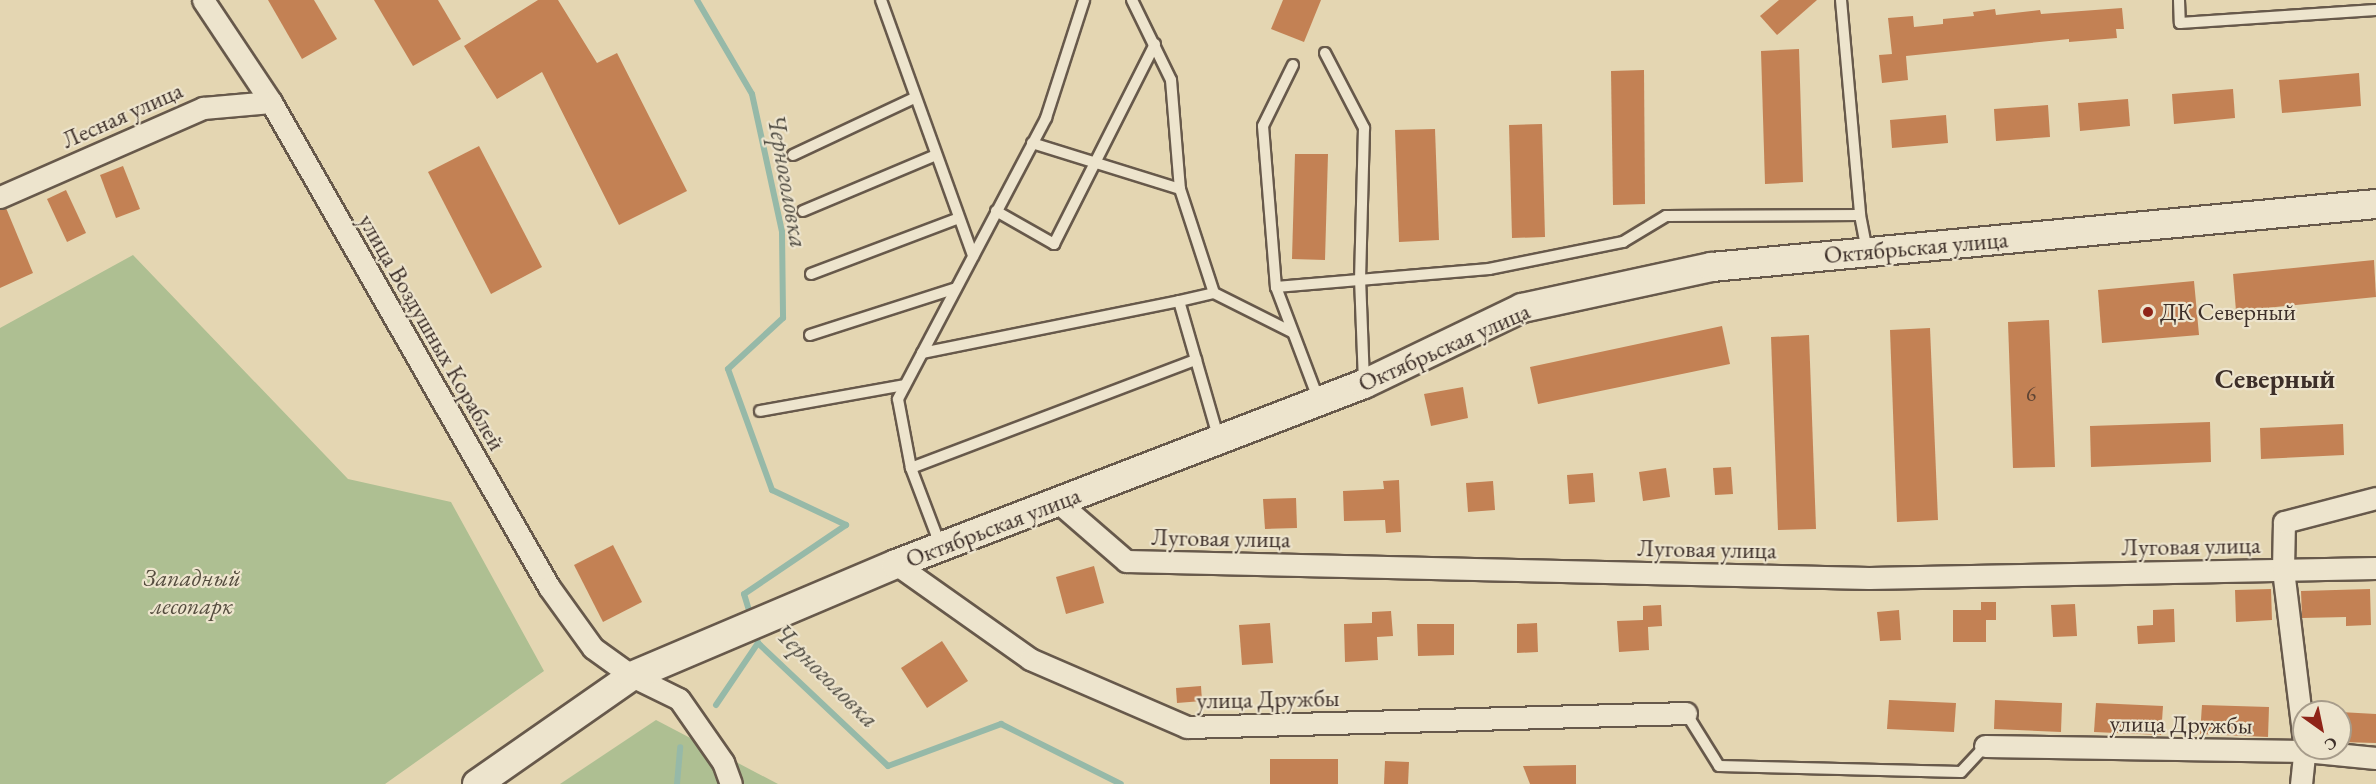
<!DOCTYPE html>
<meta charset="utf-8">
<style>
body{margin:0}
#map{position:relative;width:2376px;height:784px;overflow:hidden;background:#e4d6b2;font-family:"EB Garamond",serif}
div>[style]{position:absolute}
.green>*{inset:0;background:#aebf92}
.stream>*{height:6px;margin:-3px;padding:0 3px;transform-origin:3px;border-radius:3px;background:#96b9a8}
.building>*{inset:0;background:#c38154}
.roads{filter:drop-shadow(2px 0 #67594b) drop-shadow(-2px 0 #67594b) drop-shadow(0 2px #67594b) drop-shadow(0 -2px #67594b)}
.lane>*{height:10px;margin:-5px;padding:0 5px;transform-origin:5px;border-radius:5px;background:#ede4cd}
.street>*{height:21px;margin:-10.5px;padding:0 10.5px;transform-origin:10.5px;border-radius:10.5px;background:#ede4cd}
.secondary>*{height:28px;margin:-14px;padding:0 14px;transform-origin:14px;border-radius:14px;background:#ede4cd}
.dots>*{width:16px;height:16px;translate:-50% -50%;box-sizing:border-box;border:3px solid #ede4cd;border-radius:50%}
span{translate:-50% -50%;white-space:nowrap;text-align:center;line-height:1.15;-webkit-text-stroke:4.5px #ede4cd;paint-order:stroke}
.number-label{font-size:21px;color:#5e4434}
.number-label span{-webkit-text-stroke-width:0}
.street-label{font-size:24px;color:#3d2f29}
.poi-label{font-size:24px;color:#3d2f29}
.left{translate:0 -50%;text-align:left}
.park-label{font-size:24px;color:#544c3e;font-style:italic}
.water-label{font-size:26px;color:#4f4b42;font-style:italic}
.quarter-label{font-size:27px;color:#3d2f29;font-weight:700}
.north{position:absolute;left:2292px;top:700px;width:60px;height:60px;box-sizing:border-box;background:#ede4cd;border:2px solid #a79c8b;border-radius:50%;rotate:147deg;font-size:16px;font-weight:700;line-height:24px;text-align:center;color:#3d2f29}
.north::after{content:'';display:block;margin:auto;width:21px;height:27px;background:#8f2418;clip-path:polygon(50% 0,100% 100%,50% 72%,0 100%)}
</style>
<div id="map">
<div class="green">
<i style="clip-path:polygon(133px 255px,348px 479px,451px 502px,544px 671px,385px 784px,0 784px,0 328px)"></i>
<i style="clip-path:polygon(656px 720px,778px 784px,560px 784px)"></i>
</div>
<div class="stream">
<i style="left:697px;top:0;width:109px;rotate:59.7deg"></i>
<i style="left:752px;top:94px;width:141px;rotate:77.7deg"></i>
<i style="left:782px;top:232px;width:86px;rotate:89.3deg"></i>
<i style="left:783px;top:318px;width:75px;rotate:137.2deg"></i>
<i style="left:728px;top:369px;width:129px;rotate:70deg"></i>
<i style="left:772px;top:490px;width:82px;rotate:25.3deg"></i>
<i style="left:846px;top:525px;width:123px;rotate:145.9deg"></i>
<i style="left:744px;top:594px;width:24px;rotate:73deg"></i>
<i style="left:755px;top:633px;width:10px;rotate:73deg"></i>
<i style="left:758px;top:643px;width:179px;rotate:43.4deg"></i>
<i style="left:888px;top:766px;width:121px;rotate:-20.4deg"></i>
<i style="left:1001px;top:724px;width:134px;rotate:26.6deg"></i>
<i style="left:716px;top:705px;width:75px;rotate:-55.9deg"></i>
<i style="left:677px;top:784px;width:37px;rotate:-85deg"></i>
</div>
<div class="building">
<i style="clip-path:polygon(268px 0,314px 0,337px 39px,302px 59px)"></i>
<i style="clip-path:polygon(374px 0,438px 0,461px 39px,413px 66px)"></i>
<i style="clip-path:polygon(538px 0,558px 0,597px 63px,617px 53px,687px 191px,619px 225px,542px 72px,497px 99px,464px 46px)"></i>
<i style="clip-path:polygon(1283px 0,1321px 0,1304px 42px,1271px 29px)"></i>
<i style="clip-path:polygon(1779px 0,1817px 0,1777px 35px,1760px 16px)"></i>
<i style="clip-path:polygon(2122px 8px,2124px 29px,2116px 29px,2117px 38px,2069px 42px,2069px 39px,1906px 56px,1908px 80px,1882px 83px,1879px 55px,1892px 54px,1888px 18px,1913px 16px,1914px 27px,1943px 24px,1943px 19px,1974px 16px,1973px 12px,1995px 9px,1996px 15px,2040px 10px,2041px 14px)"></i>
<i style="clip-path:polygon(1799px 49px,1803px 182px,1765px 184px,1761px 51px)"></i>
<i style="clip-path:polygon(1644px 70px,1645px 204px,1613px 205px,1611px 71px)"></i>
<i style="clip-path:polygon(2359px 73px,2361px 106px,2282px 113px,2279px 80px)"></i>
<i style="clip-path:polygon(2233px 89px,2235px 118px,2174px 124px,2172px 94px)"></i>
<i style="clip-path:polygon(2128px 99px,2130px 126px,2080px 131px,2078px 103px)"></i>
<i style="clip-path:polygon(2048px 105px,2050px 137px,1996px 141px,1994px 109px)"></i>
<i style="clip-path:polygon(1946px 115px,1948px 143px,1892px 148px,1890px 120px)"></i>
<i style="clip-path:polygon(1542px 124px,1545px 237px,1512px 238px,1509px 125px)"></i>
<i style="clip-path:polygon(1435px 129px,1439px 240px,1399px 242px,1395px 130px)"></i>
<i style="clip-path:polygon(479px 146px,542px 267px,491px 294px,428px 172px)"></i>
<i style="clip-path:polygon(1295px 154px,1328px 154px,1325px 260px,1292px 259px)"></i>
<i style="clip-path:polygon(123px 166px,140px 209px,116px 218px,100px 175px)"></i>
<i style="clip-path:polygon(66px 190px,86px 233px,67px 242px,47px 199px)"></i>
<i style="clip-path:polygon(6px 208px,33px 273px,0 288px,0 210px)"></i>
<i style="clip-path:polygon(2374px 260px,2376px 297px,2236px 311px,2233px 274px)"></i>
<i style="clip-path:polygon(2194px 281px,2199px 335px,2102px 343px,2098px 290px)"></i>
<i style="clip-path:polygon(2049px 320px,2055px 467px,2013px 468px,2008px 322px)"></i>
<i style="clip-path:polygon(1722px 326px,1730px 364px,1538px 404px,1530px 367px)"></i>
<i style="clip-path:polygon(1930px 328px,1938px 520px,1897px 522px,1890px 330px)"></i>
<i style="clip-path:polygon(1809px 335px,1816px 529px,1778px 530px,1771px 337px)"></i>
<i style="clip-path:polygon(1463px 387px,1468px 418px,1431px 426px,1424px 394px)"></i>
<i style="clip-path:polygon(2210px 422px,2211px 462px,2091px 467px,2090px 426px)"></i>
<i style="clip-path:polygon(2343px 424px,2344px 455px,2261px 459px,2260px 428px)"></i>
<i style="clip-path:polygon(1731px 467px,1733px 494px,1715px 495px,1713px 468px)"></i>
<i style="clip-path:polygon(1666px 468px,1670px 497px,1643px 501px,1639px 472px)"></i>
<i style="clip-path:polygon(1593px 473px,1595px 502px,1569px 504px,1567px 475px)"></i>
<i style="clip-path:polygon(1399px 480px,1401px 532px,1386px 533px,1385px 520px,1344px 521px,1343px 491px,1384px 489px,1383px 481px)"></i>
<i style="clip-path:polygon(1493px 481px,1495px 510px,1468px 512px,1466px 483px)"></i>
<i style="clip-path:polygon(1296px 498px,1297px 528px,1265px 529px,1263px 499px)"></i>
<i style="clip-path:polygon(613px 545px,642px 602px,603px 622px,574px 565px)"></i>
<i style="clip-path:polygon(1094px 566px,1104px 603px,1066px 614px,1056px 577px)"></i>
<i style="clip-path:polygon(2271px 589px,2272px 620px,2236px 622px,2235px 590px)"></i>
<i style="clip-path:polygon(2370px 589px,2371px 625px,2346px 626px,2346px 617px,2302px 618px,2301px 591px)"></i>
<i style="clip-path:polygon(1981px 602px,1996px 602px,1996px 620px,1986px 620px,1986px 642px,1953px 642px,1953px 610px,1981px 610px)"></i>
<i style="clip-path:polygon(2075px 604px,2077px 636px,2053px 637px,2051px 605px)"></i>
<i style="clip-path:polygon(1661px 605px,1662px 626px,1648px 627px,1649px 650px,1619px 652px,1617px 621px,1643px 620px,1643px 606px)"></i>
<i style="clip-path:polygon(2174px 609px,2175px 642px,2138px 644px,2137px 626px,2153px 625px,2153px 610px)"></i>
<i style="clip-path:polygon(1899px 610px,1901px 640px,1880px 641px,1877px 612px)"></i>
<i style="clip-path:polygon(1391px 611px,1393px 636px,1377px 637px,1378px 660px,1345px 662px,1344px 624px,1372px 623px,1372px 612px)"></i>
<i style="clip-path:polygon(1270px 623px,1273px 663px,1242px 665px,1239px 625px)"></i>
<i style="clip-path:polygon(1537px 623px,1538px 652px,1517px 653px,1517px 624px)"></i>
<i style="clip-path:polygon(1417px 624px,1454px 624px,1454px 655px,1418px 656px)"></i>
<i style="clip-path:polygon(942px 641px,968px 681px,927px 708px,901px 668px)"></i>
<i style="clip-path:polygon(1201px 686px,1202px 701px,1177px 703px,1176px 688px)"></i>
<i style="clip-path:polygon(1889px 700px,1956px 703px,1954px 732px,1887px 729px)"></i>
<i style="clip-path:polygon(1995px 700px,2062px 703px,2061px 732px,1994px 729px)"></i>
<i style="clip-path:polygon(2096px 703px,2163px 706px,2161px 735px,2094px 732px)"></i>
<i style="clip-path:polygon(2202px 705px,2269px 707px,2268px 737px,2200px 734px)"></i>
<i style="clip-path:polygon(2340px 712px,2376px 714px,2376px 743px,2340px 742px)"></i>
<i style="clip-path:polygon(1270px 759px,1338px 759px,1338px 784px,1270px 784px)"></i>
<i style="clip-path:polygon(1385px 761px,1409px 762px,1408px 784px,1384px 784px)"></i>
<i style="clip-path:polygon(1576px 765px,1576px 784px,1530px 784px,1523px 766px)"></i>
</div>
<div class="roads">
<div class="lane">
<i style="left:881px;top:0;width:272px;rotate:70.2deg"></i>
<i style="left:1132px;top:0;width:89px;rotate:64deg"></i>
<i style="left:1171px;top:80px;width:109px;rotate:85.3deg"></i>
<i style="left:1180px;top:189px;width:109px;rotate:71.9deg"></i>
<i style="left:1214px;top:293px;width:36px;rotate:167deg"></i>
<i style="left:1179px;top:301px;width:145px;rotate:73.9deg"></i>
<i style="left:1841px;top:0;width:216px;rotate:84.9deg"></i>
<i style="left:1860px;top:215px;width:37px;rotate:79deg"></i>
<i style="left:2179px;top:0;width:23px;rotate:88deg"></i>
<i style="left:2180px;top:23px;width:196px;rotate:-3.8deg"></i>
<i style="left:1325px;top:53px;width:85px;rotate:62.5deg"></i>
<i style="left:1364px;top:128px;width:150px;rotate:91.5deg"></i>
<i style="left:1360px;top:278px;width:103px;rotate:87.8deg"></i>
<i style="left:1293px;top:65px;width:68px;rotate:116.2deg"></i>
<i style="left:1263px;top:126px;width:162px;rotate:85.4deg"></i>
<i style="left:1276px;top:287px;width:122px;rotate:69.3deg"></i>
<i style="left:1032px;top:143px;width:155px;rotate:17.3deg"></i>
<i style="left:793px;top:155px;width:134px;rotate:-25.2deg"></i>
<i style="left:803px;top:211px;width:144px;rotate:-22.8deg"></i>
<i style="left:996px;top:211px;width:67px;rotate:29.6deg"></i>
<i style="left:1054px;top:244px;width:224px;rotate:-63.2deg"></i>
<i style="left:811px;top:274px;width:158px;rotate:-20.7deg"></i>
<i style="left:1276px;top:287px;width:214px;rotate:-4.8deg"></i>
<i style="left:1489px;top:269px;width:137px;rotate:-11.4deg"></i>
<i style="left:1623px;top:242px;width:50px;rotate:-31.2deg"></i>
<i style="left:1666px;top:216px;width:194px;rotate:-0.3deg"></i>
<i style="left:1214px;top:293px;width:87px;rotate:26.6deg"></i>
<i style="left:810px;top:335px;width:153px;rotate:-17.8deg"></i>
<i style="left:922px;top:353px;width:262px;rotate:-11.4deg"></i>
<i style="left:760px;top:411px;width:147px;rotate:-10.2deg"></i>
<i style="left:911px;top:468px;width:305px;rotate:-20.8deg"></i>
<i style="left:941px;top:547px;width:85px;rotate:-110.8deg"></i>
<i style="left:911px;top:468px;width:70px;rotate:-100.7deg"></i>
<i style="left:898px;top:399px;width:318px;rotate:-62.2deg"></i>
<i style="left:1046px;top:118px;width:124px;rotate:-72.1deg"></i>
<i style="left:1686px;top:713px;width:62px;rotate:58.1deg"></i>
<i style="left:1719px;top:766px;width:242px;rotate:1.4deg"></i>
<i style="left:1961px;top:772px;width:35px;rotate:-47deg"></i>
</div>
<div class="street">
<i style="left:203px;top:0;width:123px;rotate:56.3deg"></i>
<i style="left:271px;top:102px;width:559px;rotate:60.18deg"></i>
<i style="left:549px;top:587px;width:75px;rotate:54.2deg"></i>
<i style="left:593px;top:648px;width:48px;rotate:35.7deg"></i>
<i style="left:632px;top:676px;width:52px;rotate:26.1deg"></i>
<i style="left:679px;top:699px;width:77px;rotate:55.1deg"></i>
<i style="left:723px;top:762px;width:23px;rotate:70deg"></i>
<i style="left:0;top:197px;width:222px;rotate:-23.7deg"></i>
<i style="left:203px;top:108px;width:68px;rotate:-5deg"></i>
<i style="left:1058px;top:502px;width:90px;rotate:40.9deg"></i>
<i style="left:1126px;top:561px;width:743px;rotate:1.31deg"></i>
<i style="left:1869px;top:578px;width:507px;rotate:-1.13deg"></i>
<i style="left:896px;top:564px;width:164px;rotate:35.3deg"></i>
<i style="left:1030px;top:659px;width:171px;rotate:23.4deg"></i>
<i style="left:1187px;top:727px;width:499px;rotate:-1.6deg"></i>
<i style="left:2304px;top:741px;width:173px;rotate:-97deg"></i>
<i style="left:2283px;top:569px;width:47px;rotate:-88.8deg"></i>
<i style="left:2284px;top:522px;width:95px;rotate:-14.6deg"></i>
<i style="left:1985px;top:746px;width:320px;rotate:0.9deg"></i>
<i style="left:2305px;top:751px;width:71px;rotate:5.6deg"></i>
<i style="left:2301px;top:784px;width:36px;rotate:-84deg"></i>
</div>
<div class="secondary">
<i style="left:477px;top:784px;width:189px;rotate:-34.9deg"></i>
<i style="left:632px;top:676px;width:287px;rotate:-23deg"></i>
<i style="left:896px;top:564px;width:501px;rotate:-21.04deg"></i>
<i style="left:1364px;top:384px;width:175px;rotate:-25.7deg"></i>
<i style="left:1522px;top:308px;width:194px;rotate:-12.2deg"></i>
<i style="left:1712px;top:267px;width:667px;rotate:-5.42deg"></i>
</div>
</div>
<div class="dots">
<i style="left:2148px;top:312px;background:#8f2418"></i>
</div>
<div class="number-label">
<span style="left:2031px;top:394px">6</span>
</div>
<div class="street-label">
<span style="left:122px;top:115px;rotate:-24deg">Лесная улица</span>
<span style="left:1916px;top:247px;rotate:-5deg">Октябрьская улица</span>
<span style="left:432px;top:332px;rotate:60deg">улица Воздушных Кораблей</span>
<span style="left:1444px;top:347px;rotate:-24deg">Октябрьская улица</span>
<span style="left:993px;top:527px;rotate:-21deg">Октябрьская улица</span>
<span style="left:1221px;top:538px;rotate:1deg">Луговая улица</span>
<span style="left:2191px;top:546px;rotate:-1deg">Луговая улица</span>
<span style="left:1707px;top:549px;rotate:1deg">Луговая улица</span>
<span style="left:1268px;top:699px;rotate:-1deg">улица Дружбы</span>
<span style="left:2181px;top:724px;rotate:1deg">улица Дружбы</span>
</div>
<div class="poi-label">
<span class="left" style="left:2160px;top:312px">ДК Северный</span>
</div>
<div class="park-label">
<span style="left:192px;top:592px">Западный<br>лесопарк</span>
</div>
<div class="water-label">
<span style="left:787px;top:181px;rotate:80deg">Черноголовка</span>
<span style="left:826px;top:676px;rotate:45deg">Черноголовка</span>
</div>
<div class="quarter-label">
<span style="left:2275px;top:379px">Северный</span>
</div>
<div class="north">С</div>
</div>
